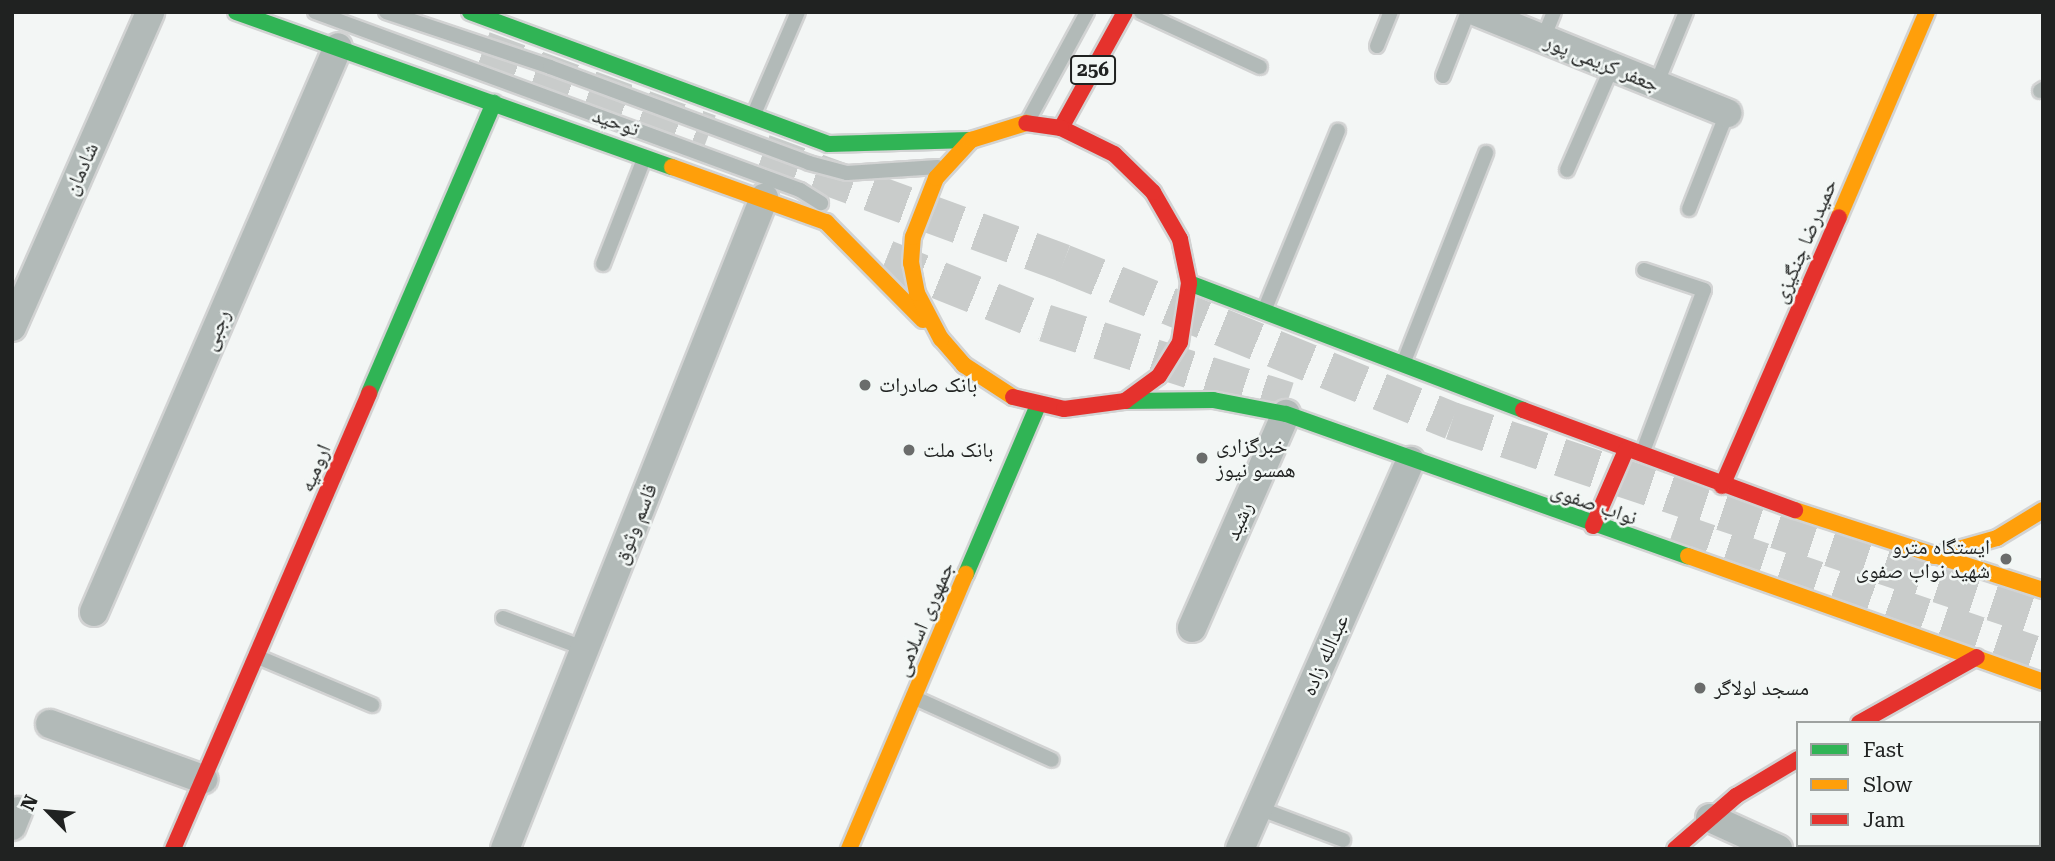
<!DOCTYPE html>
<meta charset="utf-8">
<style>
body{margin:0}
#map{position:relative;width:2055px;height:861px;overflow:hidden;background:#f3f6f5;font-family:"Roboto Serif","Noto Naskh Arabic",serif}
div>[style]{position:absolute}
.highway-tunnel>*{height:38px;margin-top:-19px;transform-origin:0;background:repeating-linear-gradient(90deg,#c9cccb 0 38px,transparent 0 57px)}
.roads{filter:drop-shadow(2px 0 #d2d3d3) drop-shadow(-2px 0 #d2d3d3) drop-shadow(0 2px #d2d3d3) drop-shadow(0 -2px #d2d3d3)}
.lane>*{height:14px;margin:-7px;padding:0 7px;transform-origin:7px;border-radius:7px;background:#b2bab8}
.street>*{height:28px;margin:-14px;padding:0 14px;transform-origin:14px;border-radius:14px;background:#b2bab8}
.fast>*{height:16px;margin:-8px;padding:0 8px;transform-origin:8px;border-radius:8px;background:#30b455}
.slow>*{height:16px;margin:-8px;padding:0 8px;transform-origin:8px;border-radius:8px;background:#ff9f0a}
.jam>*{height:16px;margin:-8px;padding:0 8px;transform-origin:8px;border-radius:8px;background:#e5322d}
.dots>*{width:19px;height:19px;translate:-50% -50%;box-sizing:border-box;border:4px solid #f2f7f5;border-radius:50%}
span{translate:-50% -50%;white-space:nowrap;text-align:center;line-height:1.15;-webkit-text-stroke:5px #f2f7f5;paint-order:stroke}
.shield-label span{padding:2px 5px;background:#f2f7f5;border:2px solid;border-radius:5px;-webkit-text-stroke-width:0}
.shield-label{font-size:19px;color:#202221;font-weight:700}
.street-label{font-size:21px;color:#202221}
.poi-label{font-size:21px;color:#202221}
.left{translate:0 -50%;text-align:left}
.right{translate:-100% -50%;text-align:right}
.frame{position:absolute;inset:0;border:14px solid #202221;pointer-events:none}
.legend{position:absolute;left:1796px;top:721px;width:245px;height:126px;box-sizing:border-box;background:#f2f7f5;border:2px solid #9ea2a0;margin:0;padding:9px 12px;list-style:none;font-size:21px;color:#202221}
.legend li{display:flex;align-items:center;gap:14px;height:35px}
.legend b{width:35px;border:2px solid #9ea2a0}
.north{position:absolute;left:14px;top:777px;width:70px;height:70px;-webkit-text-stroke:5px #f2f7f5;paint-order:stroke;rotate:295deg;font-size:19px;font-weight:700;line-height:28px;text-align:center;color:#202221}
.north::after{content:'';display:block;margin:auto;width:24px;height:32px;background:#202221;clip-path:polygon(50% 0,100% 100%,50% 72%,0 100%)}
</style>
<div id="map">
<div class="highway-tunnel">
<i style="left:483px;top:50px;width:241px;rotate:20.2deg"></i>
<i style="left:763px;top:153px;width:320px;rotate:20.1deg"></i>
<i style="left:1063px;top:263px;width:420px;rotate:22.1deg"></i>
<i style="left:1452px;top:421px;width:623px;rotate:18.52deg"></i>
<i style="left:886px;top:259px;width:171px;rotate:21.9deg"></i>
<i style="left:1045px;top:323px;width:255px;rotate:17.8deg"></i>
<i style="left:1673px;top:531px;width:391px;rotate:18.9deg"></i>
</div>
<div class="roads">
<div class="lane">
<i style="left:315px;top:12px;width:517px;rotate:20.15deg"></i>
<i style="left:800px;top:190px;width:25px;rotate:32deg"></i>
<i style="left:386px;top:12px;width:173px;rotate:18.5deg"></i>
<i style="left:550px;top:67px;width:276px;rotate:20.3deg"></i>
<i style="left:809px;top:163px;width:39px;rotate:15deg"></i>
<i style="left:847px;top:173px;width:91px;rotate:-3.8deg"></i>
<i style="left:1141px;top:12px;width:131px;rotate:24.8deg"></i>
<i style="left:1543px;top:39px;width:29px;rotate:-68deg"></i>
<i style="left:1377px;top:46px;width:37px;rotate:-68deg"></i>
<i style="left:1443px;top:76px;width:69px;rotate:-68.7deg"></i>
<i style="left:1656px;top:85px;width:79px;rotate:-67.7deg"></i>
<i style="left:2040px;top:91px;width:4px;rotate:-34deg"></i>
<i style="left:754px;top:114px;width:111px;rotate:-66.7deg"></i>
<i style="left:1029px;top:119px;width:122px;rotate:-61.5deg"></i>
<i style="left:1567px;top:170px;width:112px;rotate:-66.4deg"></i>
<i style="left:1689px;top:209px;width:103px;rotate:-68.4deg"></i>
<i style="left:603px;top:264px;width:113px;rotate:-68.7deg"></i>
<i style="left:1264px;top:311px;width:195px;rotate:-67.7deg"></i>
<i style="left:1403px;top:364px;width:227px;rotate:-68.5deg"></i>
<i style="left:1642px;top:454px;width:175px;rotate:-69.3deg"></i>
<i style="left:1704px;top:290px;width:63px;rotate:-161.6deg"></i>
<i style="left:503px;top:618px;width:89px;rotate:20.5deg"></i>
<i style="left:258px;top:657px;width:124px;rotate:22.8deg"></i>
<i style="left:915px;top:698px;width:150px;rotate:24.3deg"></i>
<i style="left:1258px;top:808px;width:91px;rotate:20.6deg"></i>
</div>
<div class="street">
<i style="left:1477px;top:12px;width:270px;rotate:22deg"></i>
<i style="left:12px;top:327px;width:344px;rotate:-66.3deg"></i>
<i style="left:94px;top:612px;width:615px;rotate:-66.64deg"></i>
<i style="left:1192px;top:628px;width:234px;rotate:-66.3deg"></i>
<i style="left:50px;top:724px;width:163px;rotate:19.8deg"></i>
<i style="left:1710px;top:818px;width:75px;rotate:24.5deg"></i>
<i style="left:12px;top:826px;width:16px;rotate:-68deg"></i>
<i style="left:505px;top:849px;width:701px;rotate:-68.3deg"></i>
<i style="left:1240px;top:849px;width:424px;rotate:-66.3deg"></i>
</div>
<div class="fast">
<i style="left:236px;top:12px;width:463px;rotate:19.6deg"></i>
<i style="left:470px;top:12px;width:382px;rotate:20.2deg"></i>
<i style="left:828px;top:144px;width:143px;rotate:-1.6deg"></i>
<i style="left:1189px;top:283px;width:357px;rotate:20.8deg"></i>
<i style="left:369px;top:393px;width:316px;rotate:-66.7deg"></i>
<i style="left:1125px;top:401px;width:88px;rotate:-0.7deg"></i>
<i style="left:1213px;top:400px;width:74px;rotate:10.9deg"></i>
<i style="left:1286px;top:414px;width:426px;rotate:19.5deg"></i>
<i style="left:966px;top:574px;width:184px;rotate:-66.9deg"></i>
</div>
<div class="slow">
<i style="left:672px;top:167px;width:164px;rotate:19.7deg"></i>
<i style="left:826px;top:222px;width:138px;rotate:45.3deg"></i>
<i style="left:1839px;top:217px;width:223px;rotate:-66.8deg"></i>
<i style="left:1013px;top:397px;width:59px;rotate:-146.9deg"></i>
<i style="left:964px;top:365px;width:35px;rotate:-131deg"></i>
<i style="left:941px;top:339px;width:52px;rotate:-117.6deg"></i>
<i style="left:917px;top:293px;width:31px;rotate:-101deg"></i>
<i style="left:911px;top:263px;width:26px;rotate:-86deg"></i>
<i style="left:913px;top:237px;width:63px;rotate:-68.7deg"></i>
<i style="left:936px;top:178px;width:52px;rotate:-47.4deg"></i>
<i style="left:971px;top:140px;width:58px;rotate:-17.2deg"></i>
<i style="left:1795px;top:510px;width:261px;rotate:17.9deg"></i>
<i style="left:1688px;top:556px;width:377px;rotate:19.5deg"></i>
<i style="left:1934px;top:556px;width:66px;rotate:-15.9deg"></i>
<i style="left:1997px;top:538px;width:54px;rotate:-31.3deg"></i>
<i style="left:849px;top:849px;width:299px;rotate:-67deg"></i>
</div>
<div class="jam">
<i style="left:1061px;top:128px;width:132px;rotate:-61.1deg"></i>
<i style="left:1013px;top:397px;width:52px;rotate:13.2deg"></i>
<i style="left:1064px;top:409px;width:62px;rotate:-7.5deg"></i>
<i style="left:1125px;top:401px;width:42px;rotate:-36.3deg"></i>
<i style="left:1159px;top:376px;width:40px;rotate:-58deg"></i>
<i style="left:1180px;top:342px;width:60px;rotate:-81.3deg"></i>
<i style="left:1189px;top:283px;width:45px;rotate:-101.6deg"></i>
<i style="left:1180px;top:239px;width:54px;rotate:-119.9deg"></i>
<i style="left:1153px;top:192px;width:54px;rotate:-135.7deg"></i>
<i style="left:1114px;top:154px;width:59px;rotate:-153.9deg"></i>
<i style="left:1061px;top:128px;width:35px;rotate:-172deg"></i>
<i style="left:1523px;top:410px;width:290px;rotate:20.2deg"></i>
<i style="left:1722px;top:486px;width:293px;rotate:-66.5deg"></i>
<i style="left:1593px;top:526px;width:83px;rotate:-66.5deg"></i>
<i style="left:1859px;top:723px;width:135px;rotate:-29.2deg"></i>
<i style="left:173px;top:849px;width:496px;rotate:-66.7deg"></i>
<i style="left:1675px;top:849px;width:81px;rotate:-41deg"></i>
<i style="left:1736px;top:796px;width:72px;rotate:-30.8deg"></i>
</div>
</div>
<div class="dots">
<i style="left:865px;top:385px;background:#6a6c6b"></i>
<i style="left:909px;top:450px;background:#6a6c6b"></i>
<i style="left:1202px;top:458px;background:#6a6c6b"></i>
<i style="left:2006px;top:559px;background:#6a6c6b"></i>
<i style="left:1700px;top:688px;background:#6a6c6b"></i>
</div>
<div class="shield-label">
<span style="left:1093px;top:70px">256</span>
</div>
<div class="street-label">
<span style="left:1602px;top:63px;rotate:22deg">جعفر کریمی پور</span>
<span style="left:616px;top:122px;rotate:19deg">توحید</span>
<span style="left:81px;top:169px;rotate:-66deg">شادمان</span>
<span style="left:1805px;top:241px;rotate:-67deg">حمیدرضا چنگیزی</span>
<span style="left:216px;top:330px;rotate:-67deg">رجبی</span>
<span style="left:315px;top:468px;rotate:-67deg">ارومیه</span>
<span style="left:1594px;top:504px;rotate:19deg">نواب صفوی</span>
<span style="left:1239px;top:521px;rotate:-66deg">رشید</span>
<span style="left:635px;top:524px;rotate:-68deg">قاسم وثوق</span>
<span style="left:924px;top:619px;rotate:-67deg">جمهوری اسلامی</span>
<span style="left:1325px;top:655px;rotate:-66deg">عبدالله زاده</span>
</div>
<div class="poi-label">
<span class="left" style="left:879px;top:385px">بانک صادرات</span>
<span class="left" style="left:1216px;top:458px">خبرگزاری<br>همسو نیوز</span>
<span class="left" style="left:923px;top:450px">بانک ملت</span>
<span class="right" style="left:1990px;top:559px">ایستگاه مترو<br>شهید نواب صفوی</span>
<span class="left" style="left:1714px;top:688px">مسجد لولاگر</span>
</div>
<div class="frame"></div>
<ul class="legend">
<li><b style="height:9px;background:#30b455"></b>Fast</li>
<li><b style="height:9px;background:#ff9f0a"></b>Slow</li>
<li><b style="height:9px;background:#e5322d"></b>Jam</li>
</ul>
<div class="north">N</div>
</div>
